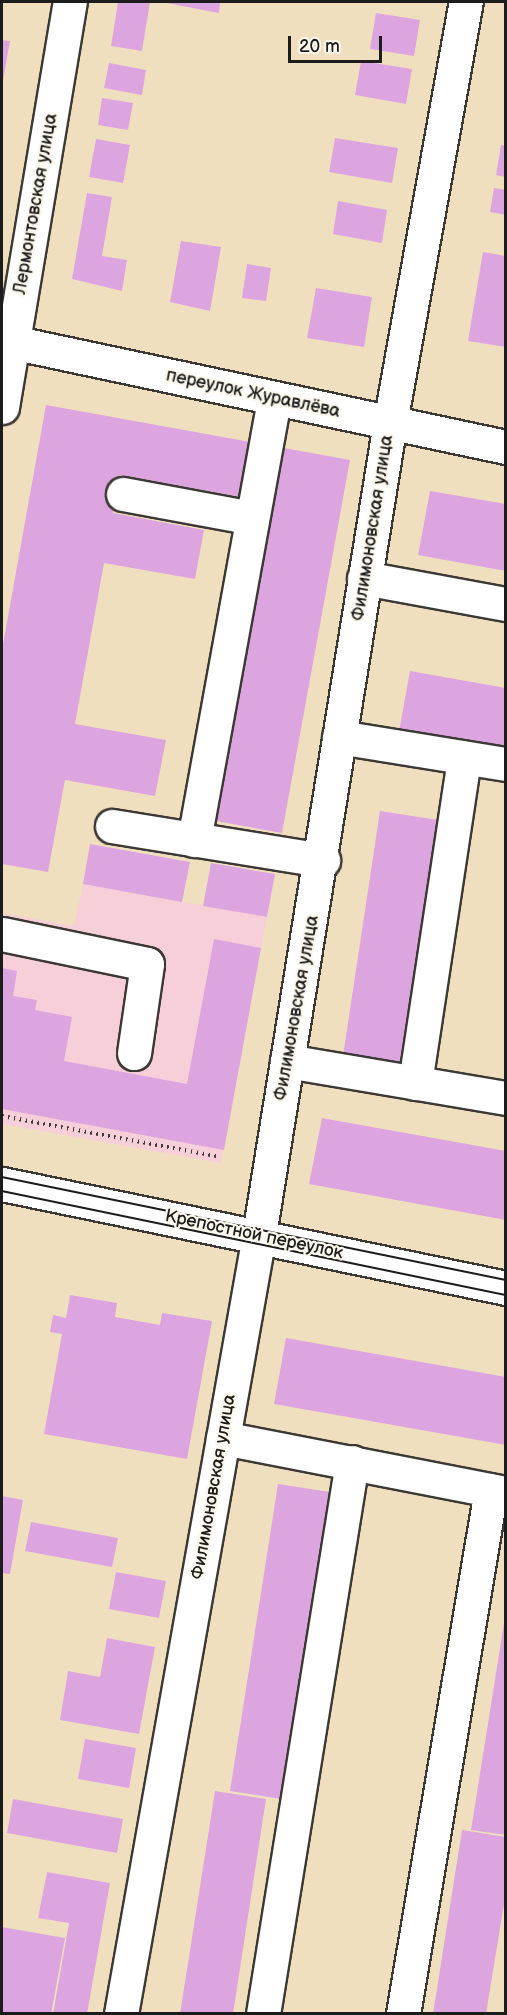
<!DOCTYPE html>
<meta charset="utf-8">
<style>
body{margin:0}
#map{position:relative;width:507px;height:2015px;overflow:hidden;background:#f0dfbf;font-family:"Balsamiq Sans",sans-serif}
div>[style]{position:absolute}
.built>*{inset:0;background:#f6cfd8}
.building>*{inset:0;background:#dda5e0}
.path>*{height:4px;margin-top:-2px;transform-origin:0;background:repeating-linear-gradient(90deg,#3c3934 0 1.5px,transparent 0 6px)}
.roads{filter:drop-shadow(2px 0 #3c3934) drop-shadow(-2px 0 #3c3934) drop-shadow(0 2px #3c3934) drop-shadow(0 -2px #3c3934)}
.minor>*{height:33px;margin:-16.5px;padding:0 16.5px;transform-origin:16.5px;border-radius:16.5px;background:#fff}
.tram>*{height:1.5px;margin:-0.75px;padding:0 0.75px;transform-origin:0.75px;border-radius:0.75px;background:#1c1c1c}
span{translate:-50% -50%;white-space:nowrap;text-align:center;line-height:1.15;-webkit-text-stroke:4.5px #fbf7ec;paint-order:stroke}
.street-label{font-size:18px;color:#1c1c1c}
.frame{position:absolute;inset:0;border:3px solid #1c1c1c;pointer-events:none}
.scale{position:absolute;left:288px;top:36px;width:94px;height:27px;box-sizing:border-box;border:3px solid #1c1c1c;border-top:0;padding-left:8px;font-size:18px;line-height:21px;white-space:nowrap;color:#1c1c1c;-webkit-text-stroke:4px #fbf7ec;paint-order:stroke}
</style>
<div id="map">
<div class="built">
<i style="clip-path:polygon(83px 884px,267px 917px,221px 1163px,2px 1124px,2px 913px,74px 926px)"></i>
</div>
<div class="building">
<i style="clip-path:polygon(118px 2px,150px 2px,142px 51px,111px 46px)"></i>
<i style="clip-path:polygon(161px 2px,220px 2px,219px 13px)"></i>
<i style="clip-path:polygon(376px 13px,420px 20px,414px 56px,370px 49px)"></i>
<i style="clip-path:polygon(2px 40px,10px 41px,3px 81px,2px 81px)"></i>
<i style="clip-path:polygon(361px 61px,412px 69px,406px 104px,355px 95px)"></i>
<i style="clip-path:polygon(109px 63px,146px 70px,142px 95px,104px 88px)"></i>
<i style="clip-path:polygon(102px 98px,133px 103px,128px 130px,98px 125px)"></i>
<i style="clip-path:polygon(335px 138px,398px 148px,392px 183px,329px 172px)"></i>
<i style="clip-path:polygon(96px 139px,130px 145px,123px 183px,89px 177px)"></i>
<i style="clip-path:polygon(501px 145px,506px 146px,506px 177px,496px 175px)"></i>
<i style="clip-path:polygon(494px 188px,506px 190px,506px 215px,490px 212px)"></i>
<i style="clip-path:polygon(87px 193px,112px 197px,102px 256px,127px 260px,122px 291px,72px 279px)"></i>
<i style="clip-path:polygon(338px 201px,387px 210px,382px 243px,333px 234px)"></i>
<i style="clip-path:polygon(181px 241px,221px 247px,210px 311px,170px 302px)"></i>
<i style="clip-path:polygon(483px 252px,506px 256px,506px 347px,468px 341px)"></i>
<i style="clip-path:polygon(247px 264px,271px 268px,266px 301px,242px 298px)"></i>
<i style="clip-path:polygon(316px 288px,372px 297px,364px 347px,307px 338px)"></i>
<i style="clip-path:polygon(46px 405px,256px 443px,247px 498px,120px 475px,113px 513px,204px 530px,195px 579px,104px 563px,75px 724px,166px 740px,155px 796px,65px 780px,48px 872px,2px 864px,2px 650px)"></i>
<i style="clip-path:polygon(284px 448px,350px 460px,282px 833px,216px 821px)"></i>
<i style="clip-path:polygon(430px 491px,506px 504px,506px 571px,418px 555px)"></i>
<i style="clip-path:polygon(410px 671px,506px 688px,506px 757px,398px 737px)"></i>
<i style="clip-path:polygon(380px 811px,438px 820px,401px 1065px,343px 1056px)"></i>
<i style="clip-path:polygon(90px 844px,190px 862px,182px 902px,83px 884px)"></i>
<i style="clip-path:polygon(211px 863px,275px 874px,267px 917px,203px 906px)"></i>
<i style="clip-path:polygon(214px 939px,261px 948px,224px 1150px,2px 1109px,2px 968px,17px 971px,13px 996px,37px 1000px,35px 1010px,72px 1017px,64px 1061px,187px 1084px)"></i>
<i style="clip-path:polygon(322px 1118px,506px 1151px,506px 1220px,309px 1184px)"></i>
<i style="clip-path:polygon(70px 1295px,117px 1303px,115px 1317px,160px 1325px,162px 1313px,212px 1321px,187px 1459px,44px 1434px,62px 1334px,50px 1332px,53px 1315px,66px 1318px)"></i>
<i style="clip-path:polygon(286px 1338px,506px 1377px,506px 1445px,274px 1404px)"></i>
<i style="clip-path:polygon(278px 1484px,330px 1492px,281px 1799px,230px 1791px)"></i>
<i style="clip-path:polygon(2px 1496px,23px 1500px,10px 1574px,2px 1573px)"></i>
<i style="clip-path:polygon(31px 1522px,118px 1538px,112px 1567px,25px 1551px)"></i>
<i style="clip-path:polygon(116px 1572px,166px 1581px,159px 1618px,109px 1609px)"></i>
<i style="clip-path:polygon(504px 1623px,506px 1623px,506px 1835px,471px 1830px)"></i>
<i style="clip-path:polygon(107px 1638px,155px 1647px,139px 1734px,60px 1720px,68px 1671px,100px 1677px)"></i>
<i style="clip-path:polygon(85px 1739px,136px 1748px,129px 1788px,78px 1779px)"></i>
<i style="clip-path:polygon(215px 1791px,266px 1799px,233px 2014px,180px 2014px)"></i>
<i style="clip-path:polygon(13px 1799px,123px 1819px,117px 1853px,7px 1833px)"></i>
<i style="clip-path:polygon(462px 1830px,506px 1837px,506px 1892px,486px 2014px,433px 2014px)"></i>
<i style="clip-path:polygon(47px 1872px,110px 1883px,87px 2014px,53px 2014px,69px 1923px,38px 1918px)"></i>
<i style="clip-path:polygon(2px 1927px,65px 1938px,51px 2014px,2px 2014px)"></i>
</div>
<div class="path">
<i style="left:2px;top:1116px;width:218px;rotate:10.6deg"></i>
</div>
<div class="roads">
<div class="minor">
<i style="left:2px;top:340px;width:515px;rotate:11.99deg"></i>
<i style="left:2px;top:407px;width:411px;rotate:-80.5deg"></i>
<i style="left:123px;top:494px;width:131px;rotate:10.5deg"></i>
<i style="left:364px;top:578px;width:144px;rotate:10.4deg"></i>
<i style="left:339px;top:737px;width:169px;rotate:9.2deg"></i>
<i style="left:112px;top:826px;width:214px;rotate:9.2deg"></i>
<i style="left:194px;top:840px;width:448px;rotate:-79.7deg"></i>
<i style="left:2px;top:934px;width:148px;rotate:11.7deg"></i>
<i style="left:147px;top:964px;width:90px;rotate:98.3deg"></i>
<i style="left:287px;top:1061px;width:222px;rotate:9.6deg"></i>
<i style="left:415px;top:1083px;width:329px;rotate:-81.4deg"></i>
<i style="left:2px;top:1184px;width:515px;rotate:11.66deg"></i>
<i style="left:223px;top:1438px;width:288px;rotate:11deg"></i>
<i style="left:121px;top:2014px;width:791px;rotate:-79.95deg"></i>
<i style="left:259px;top:1235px;width:822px;rotate:-80.84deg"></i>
<i style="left:390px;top:423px;width:428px;rotate:-79.8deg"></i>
<i style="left:263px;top:2014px;width:559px;rotate:-80.84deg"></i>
<i style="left:403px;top:2014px;width:531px;rotate:-80.47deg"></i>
</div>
</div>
<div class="tram">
<i style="left:2px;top:1177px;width:514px;rotate:11.55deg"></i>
<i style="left:2px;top:1191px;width:515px;rotate:11.66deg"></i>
</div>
<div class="street-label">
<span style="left:36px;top:204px;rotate:-80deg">Лермонтовская улица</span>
<span style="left:253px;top:394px;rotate:12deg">переулок Журавлёва</span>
<span style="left:373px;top:528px;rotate:-81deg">Филимоновская улица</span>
<span style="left:297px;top:1008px;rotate:-80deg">Филимоновская улица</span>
<span style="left:254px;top:1235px;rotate:12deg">Крепостной переулок</span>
<span style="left:214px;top:1487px;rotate:-80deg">Филимоновская улица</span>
</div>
<div class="frame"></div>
<div class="scale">20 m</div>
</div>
